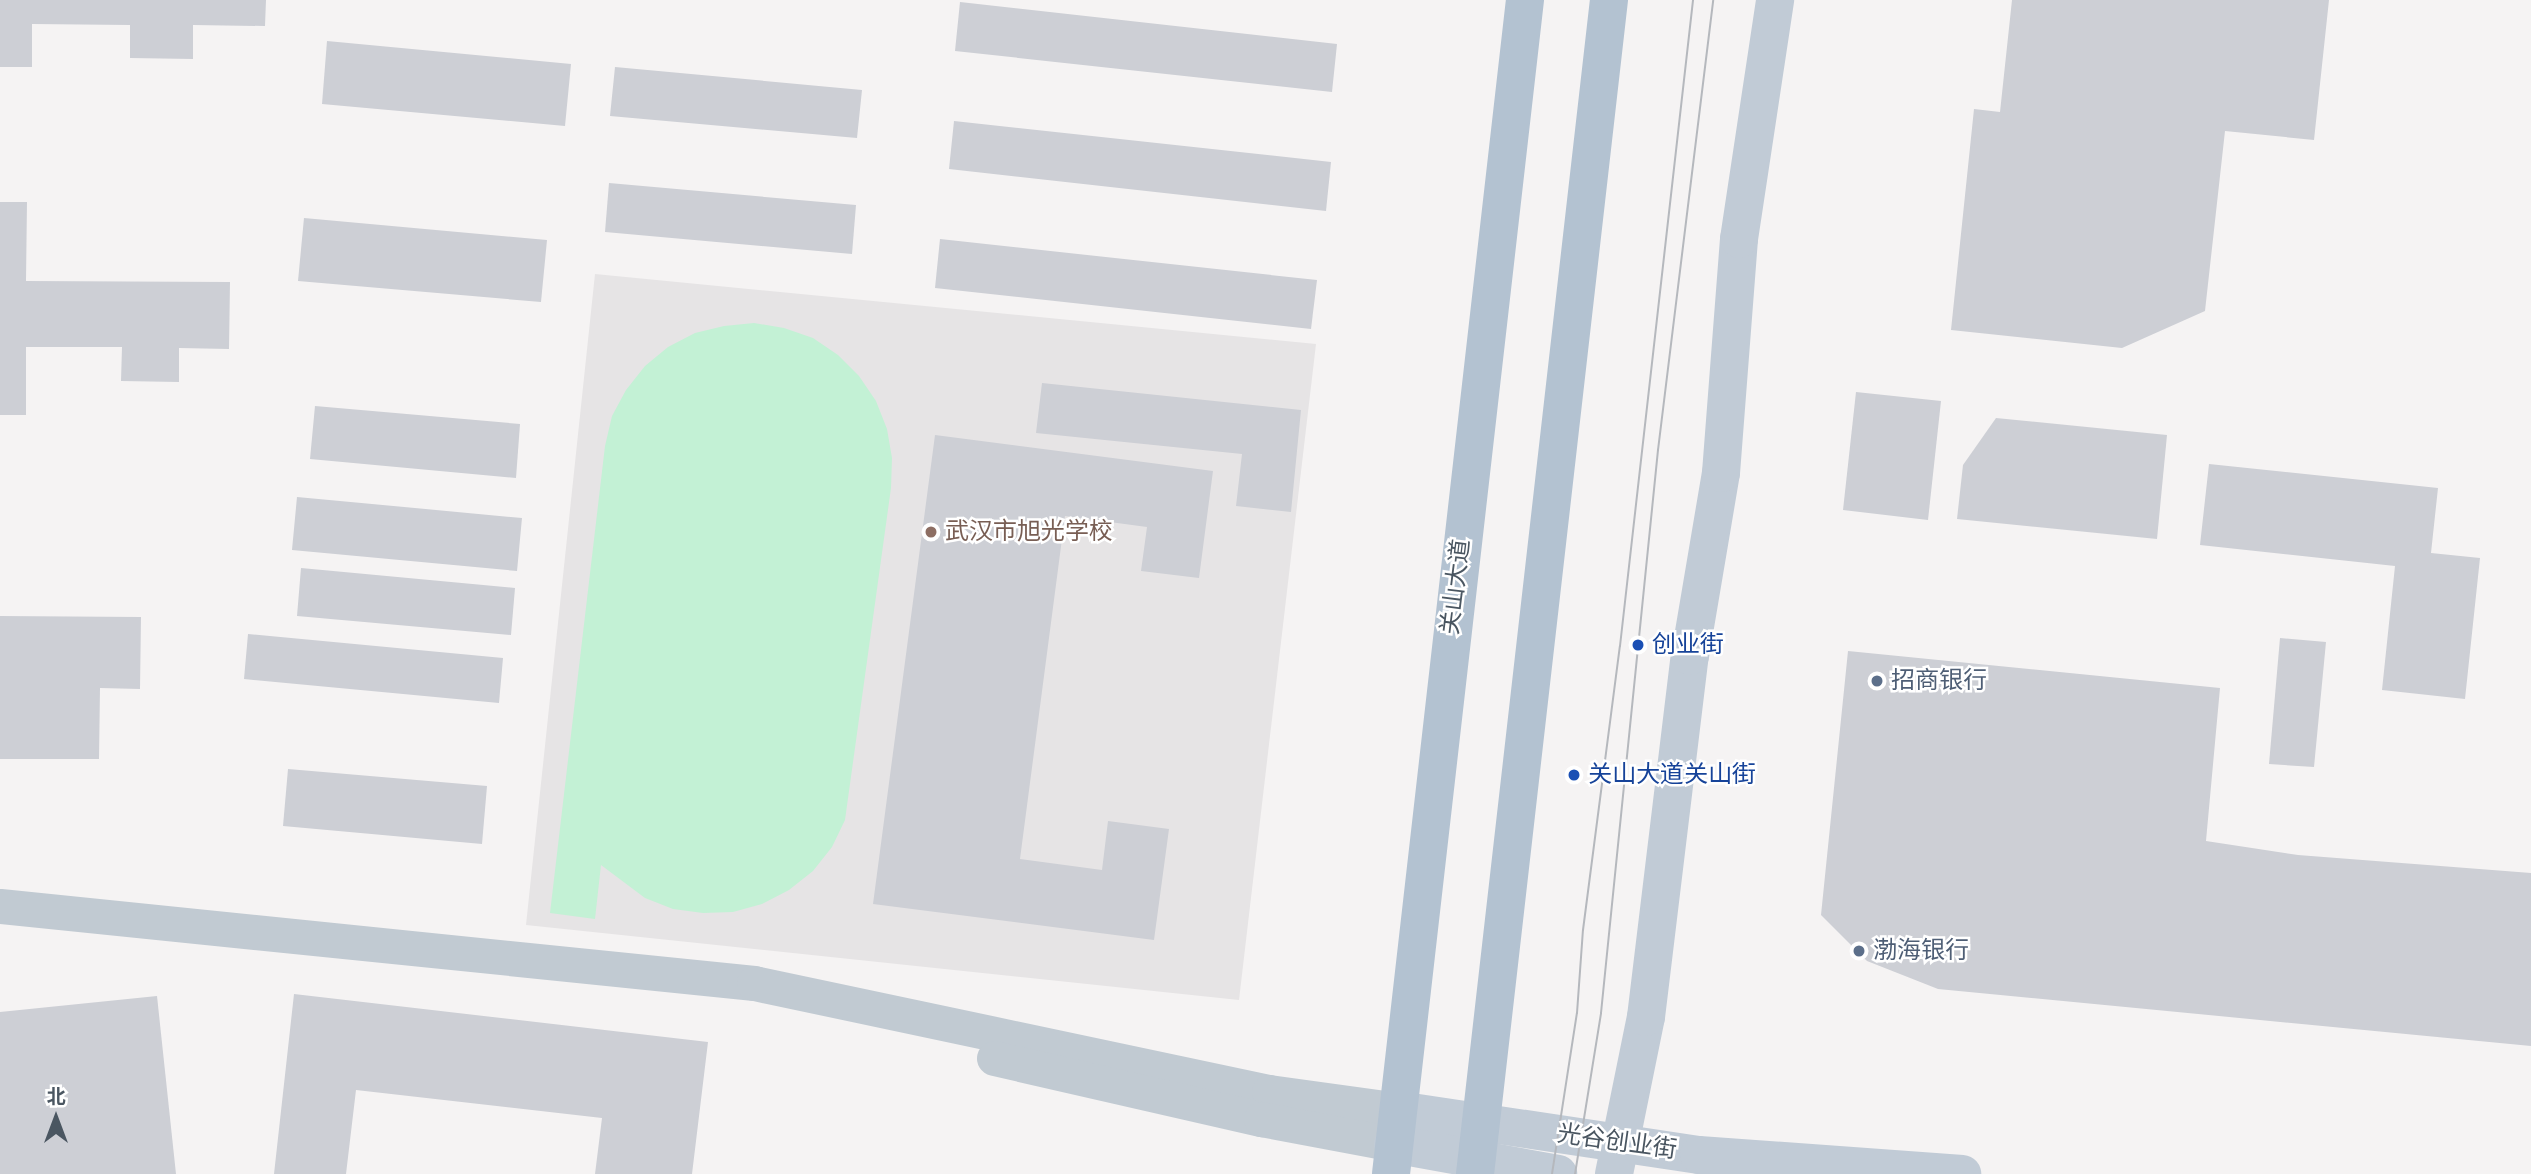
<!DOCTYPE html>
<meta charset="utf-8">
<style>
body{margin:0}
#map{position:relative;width:2531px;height:1174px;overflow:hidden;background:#f5f3f3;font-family:"Nunito Sans","Noto Sans SC",sans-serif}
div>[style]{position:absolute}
.education>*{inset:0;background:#e6e4e5}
.green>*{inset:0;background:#c3f1d5}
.building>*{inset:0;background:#cdcfd5}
.street>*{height:35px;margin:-17.5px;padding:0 17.5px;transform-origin:17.5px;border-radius:17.5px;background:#c1cad2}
.secondary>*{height:38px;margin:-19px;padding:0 19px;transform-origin:19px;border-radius:19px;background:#c1cbd6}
.primary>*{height:38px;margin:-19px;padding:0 19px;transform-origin:19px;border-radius:19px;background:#b3c2d1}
.tram>*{height:2px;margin:-1px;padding:0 1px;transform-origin:1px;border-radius:1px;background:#b5b8bd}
.dots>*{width:19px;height:19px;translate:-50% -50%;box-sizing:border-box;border:4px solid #fff;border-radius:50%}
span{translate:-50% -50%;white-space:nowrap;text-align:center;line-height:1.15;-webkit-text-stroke:5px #fff;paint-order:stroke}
.education-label{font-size:24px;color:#785e54}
.left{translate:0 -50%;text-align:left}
.street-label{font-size:24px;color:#4a5661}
.transit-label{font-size:24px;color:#164399}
.service-label{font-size:24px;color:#4e5e75}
.north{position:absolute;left:21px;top:1083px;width:70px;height:70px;-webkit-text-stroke:5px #fff;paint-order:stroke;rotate:0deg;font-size:19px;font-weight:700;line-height:28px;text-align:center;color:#4a5661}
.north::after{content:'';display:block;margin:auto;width:24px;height:32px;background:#4a5661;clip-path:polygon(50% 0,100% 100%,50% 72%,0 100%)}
</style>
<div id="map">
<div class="education">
<i style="clip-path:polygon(595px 274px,1316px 344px,1239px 1000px,526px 925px)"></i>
</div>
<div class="green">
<i style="clip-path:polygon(754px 323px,784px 328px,813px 338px,838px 355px,859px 376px,876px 401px,887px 429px,892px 458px,891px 488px,845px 820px,832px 847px,813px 871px,789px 890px,762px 904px,733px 912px,703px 913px,673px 909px,645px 898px,601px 865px,595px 919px,550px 913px,605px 446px,612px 416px,626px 390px,645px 366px,668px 347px,695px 333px,724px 326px)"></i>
</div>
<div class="building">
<i style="clip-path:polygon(0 0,266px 0,265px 26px,193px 25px,193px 59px,130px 58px,130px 25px,32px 24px,32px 67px,0 67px)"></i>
<i style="clip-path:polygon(2012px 0,2329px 0,2314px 140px,2225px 131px,2205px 311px,2122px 348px,1951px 330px,1974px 109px,2000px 112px)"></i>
<i style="clip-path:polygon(960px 2px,1337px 44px,1332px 92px,955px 51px)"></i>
<i style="clip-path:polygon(327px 41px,571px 64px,565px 126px,322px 104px)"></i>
<i style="clip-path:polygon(615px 67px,862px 90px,857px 138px,610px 116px)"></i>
<i style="clip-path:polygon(954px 121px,1331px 162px,1326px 211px,949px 169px)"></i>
<i style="clip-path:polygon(609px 183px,856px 205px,852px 254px,605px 232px)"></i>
<i style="clip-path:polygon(0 202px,27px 202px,26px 281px,230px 282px,229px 349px,179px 348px,179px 382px,121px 381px,122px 347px,26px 347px,26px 415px,0 415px)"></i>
<i style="clip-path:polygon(304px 218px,547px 240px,541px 302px,298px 281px)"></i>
<i style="clip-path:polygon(940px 239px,1317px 280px,1311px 329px,935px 288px)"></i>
<i style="clip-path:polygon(1042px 383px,1301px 410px,1291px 512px,1236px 506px,1242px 454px,1036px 433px)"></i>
<i style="clip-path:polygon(1856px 392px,1941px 401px,1928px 520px,1843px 510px)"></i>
<i style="clip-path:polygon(315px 406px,520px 424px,516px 478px,310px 459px)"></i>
<i style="clip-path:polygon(1996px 418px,2167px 435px,2157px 539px,1957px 519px,1963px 465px)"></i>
<i style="clip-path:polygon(935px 435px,1213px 471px,1199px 578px,1141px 571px,1147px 527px,1065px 516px,1020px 859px,1102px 870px,1108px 821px,1169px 829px,1154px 940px,873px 904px)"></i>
<i style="clip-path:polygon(2209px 464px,2438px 488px,2431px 553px,2480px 558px,2465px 699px,2382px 690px,2395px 566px,2200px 545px)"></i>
<i style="clip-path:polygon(297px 497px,522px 518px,517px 571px,292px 550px)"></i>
<i style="clip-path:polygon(301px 568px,515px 588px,511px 635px,297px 616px)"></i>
<i style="clip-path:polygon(0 616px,141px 617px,140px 689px,100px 688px,99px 759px,0 759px)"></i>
<i style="clip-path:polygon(248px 634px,503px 658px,499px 703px,244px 679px)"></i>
<i style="clip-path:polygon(2280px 638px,2326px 642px,2314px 767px,2269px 764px)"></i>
<i style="clip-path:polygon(1848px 651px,2220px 688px,2206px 841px,2298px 855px,2531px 873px,2531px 1046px,1938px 989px,1867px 961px,1821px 915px)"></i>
<i style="clip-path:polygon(288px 769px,487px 786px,482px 844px,283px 826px)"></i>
<i style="clip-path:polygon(294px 994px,708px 1042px,692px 1174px,595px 1174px,602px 1118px,356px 1090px,346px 1174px,274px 1174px)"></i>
<i style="clip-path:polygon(157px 996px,176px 1174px,0 1174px,0 1012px)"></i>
</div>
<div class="street">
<i style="left:0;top:906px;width:758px;rotate:5.83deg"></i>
<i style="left:754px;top:983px;width:526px;rotate:11.95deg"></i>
<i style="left:1269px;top:1092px;width:130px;rotate:7.9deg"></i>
<i style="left:994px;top:1058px;width:274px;rotate:12.9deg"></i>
<i style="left:1261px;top:1119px;width:134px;rotate:10.7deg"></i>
</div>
<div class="secondary">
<i style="left:1398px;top:1110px;width:304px;rotate:8.5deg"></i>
<i style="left:1699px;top:1155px;width:264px;rotate:4.1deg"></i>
<i style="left:1393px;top:1144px;width:168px;rotate:10.3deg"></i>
<i style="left:1614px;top:1174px;width:160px;rotate:-78.5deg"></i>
<i style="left:1646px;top:1017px;width:364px;rotate:-83.1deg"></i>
<i style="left:1690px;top:656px;width:186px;rotate:-80.4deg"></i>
<i style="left:1721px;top:473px;width:235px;rotate:-85.6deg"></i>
<i style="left:1739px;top:239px;width:242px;rotate:-81.4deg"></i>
</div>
<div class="primary">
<i style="left:1391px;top:1174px;width:1182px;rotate:-83.49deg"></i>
<i style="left:1475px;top:1174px;width:1182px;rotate:-83.49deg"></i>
</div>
<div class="tram">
<i style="left:1552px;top:1174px;width:163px;rotate:-81.2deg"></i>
<i style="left:1577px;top:1013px;width:83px;rotate:-85.9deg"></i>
<i style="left:1583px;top:930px;width:286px;rotate:-82.6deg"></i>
<i style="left:1620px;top:646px;width:650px;rotate:-83.55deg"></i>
<i style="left:1575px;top:1174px;width:163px;rotate:-80.8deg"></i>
<i style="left:1601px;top:1013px;width:566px;rotate:-84.22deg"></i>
<i style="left:1658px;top:450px;width:453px;rotate:-83deg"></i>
</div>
<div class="dots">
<i style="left:931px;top:532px;background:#8d6e63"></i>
<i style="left:1638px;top:645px;background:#1a4fb4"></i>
<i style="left:1877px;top:681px;background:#5c6f8a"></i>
<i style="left:1574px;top:775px;background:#1a4fb4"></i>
<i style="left:1859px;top:951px;background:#5c6f8a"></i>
</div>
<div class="education-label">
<span class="left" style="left:945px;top:532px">武汉市旭光学校</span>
</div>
<div class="street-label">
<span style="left:1456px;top:587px;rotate:-83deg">关山大道</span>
<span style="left:1617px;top:1142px;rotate:8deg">光谷创业街</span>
</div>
<div class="transit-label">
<span class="left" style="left:1652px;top:645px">创业街</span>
<span class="left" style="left:1588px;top:775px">关山大道关山街</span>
</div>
<div class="service-label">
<span class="left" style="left:1891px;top:681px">招商银行</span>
<span class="left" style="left:1873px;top:951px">渤海银行</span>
</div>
<div class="north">北</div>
</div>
